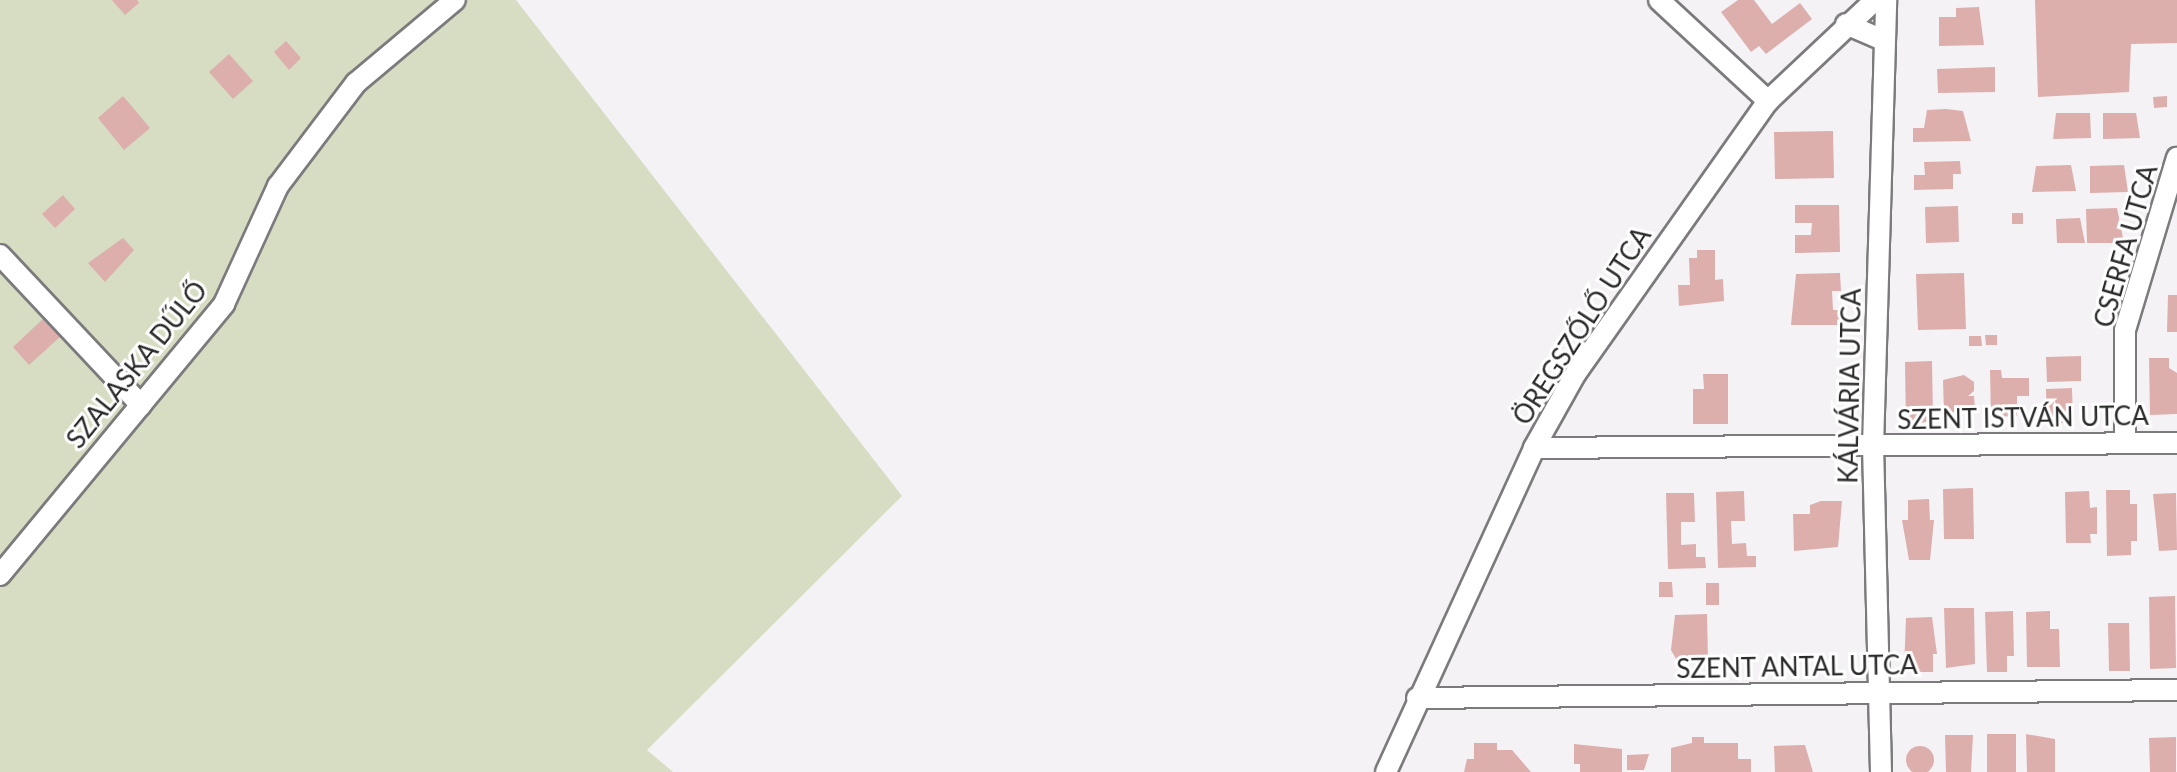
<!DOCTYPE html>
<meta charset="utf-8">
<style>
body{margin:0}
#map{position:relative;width:2177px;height:772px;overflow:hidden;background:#f5f2f6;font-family:Lato,sans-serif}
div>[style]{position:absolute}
.green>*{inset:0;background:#d6ddc2}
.building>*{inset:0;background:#dcaeac}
.round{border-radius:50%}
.roads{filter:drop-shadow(2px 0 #7c7a7d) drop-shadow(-2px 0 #7c7a7d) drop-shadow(0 2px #7c7a7d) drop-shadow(0 -2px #7c7a7d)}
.minor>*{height:20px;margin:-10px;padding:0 10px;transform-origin:10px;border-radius:10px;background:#fff}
span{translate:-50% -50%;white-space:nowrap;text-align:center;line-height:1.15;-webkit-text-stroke:6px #fff;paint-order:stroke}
.street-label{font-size:26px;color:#2a292a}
</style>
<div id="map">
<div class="green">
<i style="clip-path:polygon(0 0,516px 0,902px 496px,647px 750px,673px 772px,0 772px)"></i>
</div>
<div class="building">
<i style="clip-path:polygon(112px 0,137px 0,139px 3px,125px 15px)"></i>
<i style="clip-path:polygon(1738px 0,1754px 0,1772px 24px,1800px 3px,1812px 19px,1766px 54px,1759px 46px,1751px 52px,1721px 12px)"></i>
<i style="clip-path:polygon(2035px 0,2177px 0,2177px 43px,2131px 44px,2129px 92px,2038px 97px)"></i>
<i style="clip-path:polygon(1979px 7px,1984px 45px,1939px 46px,1939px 17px,1956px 17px,1956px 8px)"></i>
<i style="clip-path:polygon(286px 41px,301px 58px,289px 70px,274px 52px)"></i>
<i style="clip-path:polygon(229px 54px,253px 81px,233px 99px,209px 72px)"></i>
<i style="clip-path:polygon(1995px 67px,1995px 92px,1938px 93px,1937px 69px)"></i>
<i style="clip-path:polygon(123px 96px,150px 128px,124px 150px,98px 118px)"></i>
<i style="clip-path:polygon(2167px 96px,2167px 107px,2154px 108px,2153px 97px)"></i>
<i style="clip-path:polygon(1946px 109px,1963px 111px,1971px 141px,1913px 142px,1913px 128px,1924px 128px,1927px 110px)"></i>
<i style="clip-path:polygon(2056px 113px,2090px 113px,2091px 138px,2053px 139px)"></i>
<i style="clip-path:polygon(2103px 113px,2136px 113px,2140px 138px,2103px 139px)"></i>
<i style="clip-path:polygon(1833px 131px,1834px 178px,1775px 179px,1774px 132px)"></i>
<i style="clip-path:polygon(1960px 161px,1961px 174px,1953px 174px,1953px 189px,1914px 190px,1914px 175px,1925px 175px,1924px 162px)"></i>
<i style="clip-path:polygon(2071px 165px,2076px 191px,2032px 192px,2036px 166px)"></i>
<i style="clip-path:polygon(2124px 165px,2128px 192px,2090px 193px,2090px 166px)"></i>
<i style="clip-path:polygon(63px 195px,75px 209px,55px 228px,42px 214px)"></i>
<i style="clip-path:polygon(1795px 205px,1839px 205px,1840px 252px,1795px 253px,1795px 235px,1811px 235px,1812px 223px,1795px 223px)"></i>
<i style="clip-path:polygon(1958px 206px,1959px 242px,1926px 243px,1925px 207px)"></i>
<i style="clip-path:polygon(2117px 208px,2124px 243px,2087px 243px,2086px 209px)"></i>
<i style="clip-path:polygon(2012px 213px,2023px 213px,2023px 224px,2012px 224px)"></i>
<i style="clip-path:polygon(2080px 218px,2085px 243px,2057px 243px,2056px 219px)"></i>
<i style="clip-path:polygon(123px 238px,134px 250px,105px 282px,88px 263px)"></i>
<i style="clip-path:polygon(1697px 250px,1715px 250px,1715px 280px,1723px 279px,1724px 301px,1679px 306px,1678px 285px,1690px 285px,1689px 258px,1697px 258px)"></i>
<i style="clip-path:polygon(1840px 273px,1841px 291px,1832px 291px,1833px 310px,1841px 310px,1841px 325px,1791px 325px,1796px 274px)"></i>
<i style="clip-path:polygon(1964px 273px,1966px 329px,1918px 330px,1916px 274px)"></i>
<i style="clip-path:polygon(2168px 295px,2177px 295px,2177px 332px,2167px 332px)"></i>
<i style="clip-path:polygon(44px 318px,61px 336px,29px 365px,13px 347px)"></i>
<i style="clip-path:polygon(1985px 335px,1997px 335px,1997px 345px,1986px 345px)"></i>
<i style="clip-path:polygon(1969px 336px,1981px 336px,1982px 346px,1969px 346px)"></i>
<i style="clip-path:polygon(2081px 356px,2081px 381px,2047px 382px,2046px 357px)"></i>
<i style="clip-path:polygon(2149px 358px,2169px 358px,2169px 368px,2177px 373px,2177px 414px,2150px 415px)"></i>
<i style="clip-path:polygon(1932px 361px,1933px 420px,1906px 427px,1905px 362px)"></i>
<i style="clip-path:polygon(1990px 370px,2001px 370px,2002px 378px,2029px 378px,2029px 396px,2017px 396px,2017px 416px,1991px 417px)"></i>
<i style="clip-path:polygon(1703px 374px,1728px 374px,1728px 424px,1693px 424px,1693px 389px,1704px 389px)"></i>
<i style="clip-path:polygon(1964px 375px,1974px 382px,1974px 391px,1968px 396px,1974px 396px,1975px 409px,1944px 414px,1943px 380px)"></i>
<i style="clip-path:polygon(2072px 388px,2073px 422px,2047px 425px,2046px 389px)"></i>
<i style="clip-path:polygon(1973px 488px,1974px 539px,1944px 539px,1943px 489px)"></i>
<i style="clip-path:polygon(2106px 490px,2130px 490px,2130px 504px,2137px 504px,2137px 541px,2131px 541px,2131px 555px,2107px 556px)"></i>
<i style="clip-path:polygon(1744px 491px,1745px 521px,1731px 521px,1732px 544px,1746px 543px,1747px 556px,1756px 556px,1756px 567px,1718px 568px,1716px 492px)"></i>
<i style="clip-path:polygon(2089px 491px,2090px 508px,2097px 507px,2097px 534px,2090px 534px,2091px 543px,2066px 543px,2065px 492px)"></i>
<i style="clip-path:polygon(1666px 493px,1694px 493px,1695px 522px,1681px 522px,1681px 545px,1696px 544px,1696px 557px,1705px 557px,1706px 568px,1668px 569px)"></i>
<i style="clip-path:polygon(2176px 493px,2177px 550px,2159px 551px,2153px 494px)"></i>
<i style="clip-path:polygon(1929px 499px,1930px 520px,1934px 520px,1930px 560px,1909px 560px,1902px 520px,1908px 520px,1908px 500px)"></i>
<i style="clip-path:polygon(1821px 501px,1842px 501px,1838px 547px,1794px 551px,1793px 514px,1810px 514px,1810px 505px)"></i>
<i style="clip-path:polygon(1659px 582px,1672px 582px,1673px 597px,1659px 597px)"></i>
<i style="clip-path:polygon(1706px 583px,1719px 583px,1719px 605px,1706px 605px)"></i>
<i style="clip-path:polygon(2175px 596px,2176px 668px,2150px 669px,2149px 597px)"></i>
<i style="clip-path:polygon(1944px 608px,1974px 608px,1975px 664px,1946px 668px)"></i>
<i style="clip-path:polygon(2013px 611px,2014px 656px,2007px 656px,2007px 672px,1987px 672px,1985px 612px)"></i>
<i style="clip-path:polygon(2050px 611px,2050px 629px,2059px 629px,2060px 667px,2027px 667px,2026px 612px)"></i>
<i style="clip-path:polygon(1707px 614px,1708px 659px,1676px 659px,1671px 650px,1675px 615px)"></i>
<i style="clip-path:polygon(1932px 617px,1937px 654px,1933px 654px,1933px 672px,1910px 672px,1904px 669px,1906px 618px)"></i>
<i style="clip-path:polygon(2108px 623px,2129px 623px,2130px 671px,2109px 671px)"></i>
<i style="clip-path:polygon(1987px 734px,2016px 734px,2016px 772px,1987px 772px)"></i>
<i style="clip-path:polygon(2026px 734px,2055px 739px,2055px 772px,2027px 772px)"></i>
<i style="clip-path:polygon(1945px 735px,1973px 735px,1971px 772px,1946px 772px)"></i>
<i style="clip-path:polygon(1692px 737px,1704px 737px,1704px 743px,1738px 743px,1738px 759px,1751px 759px,1751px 772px,1671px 772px,1671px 748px,1692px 743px)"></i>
<i style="clip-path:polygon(2176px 737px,2176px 772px,2150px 772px,2149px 738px)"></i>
<i style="clip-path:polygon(1474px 743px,1497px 743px,1497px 750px,1512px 750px,1531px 772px,1464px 772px,1467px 759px,1474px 759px)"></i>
<i style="clip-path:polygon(1574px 744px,1622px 749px,1622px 772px,1580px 772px,1580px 764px,1574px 764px)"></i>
<i style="clip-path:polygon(1805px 745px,1813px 772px,1775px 772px,1774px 746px)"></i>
<i class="round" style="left:1906px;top:746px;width:28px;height:28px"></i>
<i style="clip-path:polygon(1649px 754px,1644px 770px,1627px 770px,1627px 755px)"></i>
</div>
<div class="roads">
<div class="minor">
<i style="left:1659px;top:0;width:149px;rotate:42.8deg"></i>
<i style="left:1846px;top:24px;width:40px;rotate:23.4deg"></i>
<i style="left:0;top:255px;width:206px;rotate:46.8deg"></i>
<i style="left:2125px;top:443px;width:113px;rotate:-90deg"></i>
<i style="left:2125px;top:330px;width:180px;rotate:-73.2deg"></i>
<i style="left:1534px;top:448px;width:643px;rotate:-0.45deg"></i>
<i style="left:0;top:575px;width:352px;rotate:-50.4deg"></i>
<i style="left:224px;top:304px;width:130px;rotate:-65.4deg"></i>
<i style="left:278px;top:186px;width:129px;rotate:-52.9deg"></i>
<i style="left:356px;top:83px;width:129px;rotate:-40deg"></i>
<i style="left:1417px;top:698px;width:760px;rotate:-0.6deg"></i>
<i style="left:1386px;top:772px;width:356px;rotate:-65.4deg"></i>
<i style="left:1534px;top:448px;width:86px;rotate:-60.8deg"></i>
<i style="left:1576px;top:373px;width:333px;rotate:-54.8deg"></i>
<i style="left:1768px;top:101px;width:147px;rotate:-43.3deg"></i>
<i style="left:1881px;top:772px;width:326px;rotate:-91.4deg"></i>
<i style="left:1873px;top:446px;width:446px;rotate:-88.3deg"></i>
</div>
</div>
<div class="street-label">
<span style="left:2126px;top:246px;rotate:-74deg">CSERFA UTCA</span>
<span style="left:1582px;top:326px;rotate:-57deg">ÖREGSZŐLŐ UTCA</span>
<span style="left:137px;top:365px;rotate:-51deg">SZALASKA DŰLŐ</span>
<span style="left:1850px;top:386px;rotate:-89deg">KÁLVÁRIA UTCA</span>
<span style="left:2023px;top:418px;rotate:-1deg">SZENT ISTVÁN UTCA</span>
<span style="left:1797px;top:667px;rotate:-1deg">SZENT ANTAL UTCA</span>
</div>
</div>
